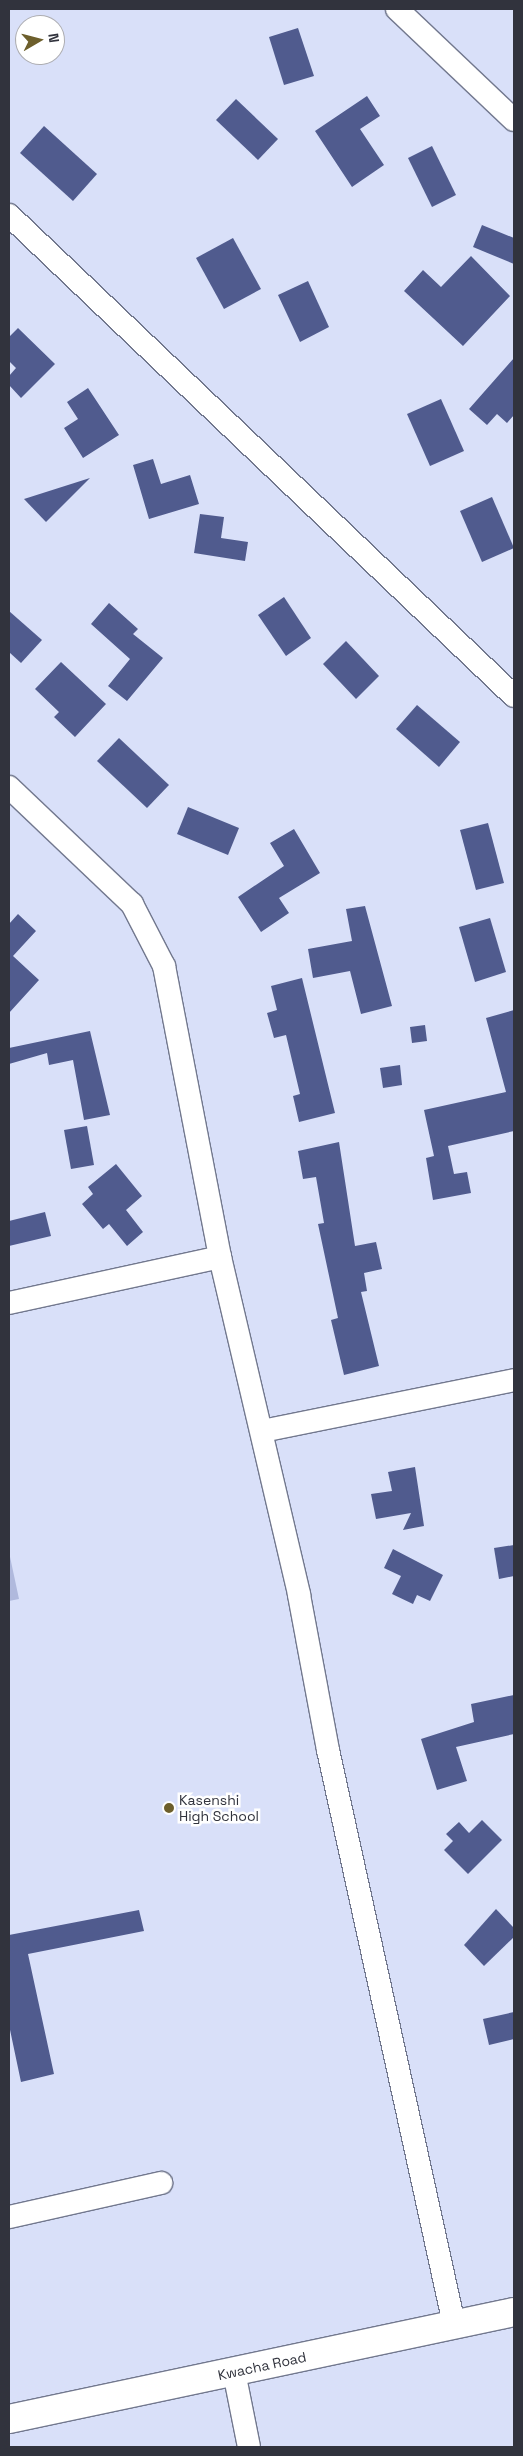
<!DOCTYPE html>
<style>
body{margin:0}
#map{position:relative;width:523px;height:2456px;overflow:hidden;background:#d9e0f9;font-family:"Space Grotesk",sans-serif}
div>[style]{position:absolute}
.green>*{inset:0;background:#b0b9dd}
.building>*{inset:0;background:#505b8e}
.roads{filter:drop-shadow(1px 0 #72788e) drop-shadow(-1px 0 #72788e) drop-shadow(0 1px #72788e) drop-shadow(0 -1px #72788e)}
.minor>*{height:22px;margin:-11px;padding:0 11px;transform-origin:11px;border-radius:11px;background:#fff}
.major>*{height:28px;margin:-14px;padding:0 14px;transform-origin:14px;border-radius:14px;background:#fff}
.dots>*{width:14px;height:14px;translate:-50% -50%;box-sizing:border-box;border:2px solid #fff;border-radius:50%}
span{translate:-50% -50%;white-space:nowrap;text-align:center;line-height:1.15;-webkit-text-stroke:5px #fff;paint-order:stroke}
.poi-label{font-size:14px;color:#31333d}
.left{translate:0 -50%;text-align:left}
.street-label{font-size:14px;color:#31333d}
.frame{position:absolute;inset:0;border:10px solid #31333d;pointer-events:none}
.north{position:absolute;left:15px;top:15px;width:50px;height:50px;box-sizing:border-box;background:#fff;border:1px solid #adadb1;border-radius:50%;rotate:82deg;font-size:14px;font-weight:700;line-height:20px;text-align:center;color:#31333d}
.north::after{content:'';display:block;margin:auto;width:18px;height:22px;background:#6d5f2c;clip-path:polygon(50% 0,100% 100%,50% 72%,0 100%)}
</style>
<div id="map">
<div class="green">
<i style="clip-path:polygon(9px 1552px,19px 1599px,9px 1601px)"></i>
</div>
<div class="building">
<i style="clip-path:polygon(298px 28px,314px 76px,284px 85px,269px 37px)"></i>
<i style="clip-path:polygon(367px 96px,380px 116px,360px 129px,384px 165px,352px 187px,315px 131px)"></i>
<i style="clip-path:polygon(236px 99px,278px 139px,258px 160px,216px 120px)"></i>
<i style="clip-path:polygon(44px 126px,97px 174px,73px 201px,20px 153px)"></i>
<i style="clip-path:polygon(432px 146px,456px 195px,432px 207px,408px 158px)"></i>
<i style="clip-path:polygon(482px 225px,514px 238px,514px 264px,473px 247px)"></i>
<i style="clip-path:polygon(233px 238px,261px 289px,224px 309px,196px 258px)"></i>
<i style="clip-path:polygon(471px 256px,510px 296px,463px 346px,404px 291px,423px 270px,441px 287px)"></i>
<i style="clip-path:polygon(308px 281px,329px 327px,300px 342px,278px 295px)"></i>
<i style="clip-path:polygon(18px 328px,55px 364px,21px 398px,9px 385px,9px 376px,16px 368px,9px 361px,9px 337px)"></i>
<i style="clip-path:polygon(514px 358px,514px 415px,507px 423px,497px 414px,487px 425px,469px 409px)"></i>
<i style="clip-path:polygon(88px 388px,119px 435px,83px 458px,64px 428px,78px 419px,67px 402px)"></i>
<i style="clip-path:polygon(441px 399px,464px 451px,430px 466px,407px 414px)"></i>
<i style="clip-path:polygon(153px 459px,161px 484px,190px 475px,199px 504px,149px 519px,133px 465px)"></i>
<i style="clip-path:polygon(90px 478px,46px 522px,24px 499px)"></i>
<i style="clip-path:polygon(492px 497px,514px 548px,482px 562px,460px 511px)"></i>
<i style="clip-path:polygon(200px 514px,224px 517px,221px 538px,248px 542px,245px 561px,194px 553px)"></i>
<i style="clip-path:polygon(284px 597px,311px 638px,286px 656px,258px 615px)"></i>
<i style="clip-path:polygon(109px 603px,138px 629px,133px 634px,163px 658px,127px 701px,108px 686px,130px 659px,91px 624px)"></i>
<i style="clip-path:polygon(9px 611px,42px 640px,21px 663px,9px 652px)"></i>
<i style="clip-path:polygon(346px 641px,379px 676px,356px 699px,323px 664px)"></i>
<i style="clip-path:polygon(61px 662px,106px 704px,75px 737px,54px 717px,59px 712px,35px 689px)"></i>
<i style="clip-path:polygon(417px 705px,460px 742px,439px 767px,396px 729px)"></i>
<i style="clip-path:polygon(119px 738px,169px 785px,147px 808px,97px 761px)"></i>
<i style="clip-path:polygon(188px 807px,239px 828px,228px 855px,177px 834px)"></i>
<i style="clip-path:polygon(488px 823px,504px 883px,476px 890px,460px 830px)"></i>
<i style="clip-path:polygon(294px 829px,320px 873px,279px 898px,289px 913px,261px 932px,238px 897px,284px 866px,270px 843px)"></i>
<i style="clip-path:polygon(365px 906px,392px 1006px,361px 1014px,350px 971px,313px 978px,308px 949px,352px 941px,346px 909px)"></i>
<i style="clip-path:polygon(18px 914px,36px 931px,13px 956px,39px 980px,9px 1013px,9px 924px)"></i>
<i style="clip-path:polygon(490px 918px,506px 972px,475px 982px,459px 927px)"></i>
<i style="clip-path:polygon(302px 978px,335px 1113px,299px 1122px,293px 1096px,300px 1094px,286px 1035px,274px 1038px,267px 1013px,277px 1010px,271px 986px)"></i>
<i style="clip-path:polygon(514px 1010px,514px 1131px,448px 1146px,454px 1174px,467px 1172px,471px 1193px,433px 1200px,426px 1158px,434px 1156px,424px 1110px,506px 1092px,486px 1018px)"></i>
<i style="clip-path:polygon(425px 1025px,427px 1041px,412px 1043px,410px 1027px)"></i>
<i style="clip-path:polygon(90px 1031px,110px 1115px,84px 1120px,73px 1060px,49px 1065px,47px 1053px,9px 1064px,9px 1048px)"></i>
<i style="clip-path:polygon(400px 1065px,402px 1085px,383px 1088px,380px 1068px)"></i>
<i style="clip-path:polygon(87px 1126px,94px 1165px,71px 1169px,64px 1130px)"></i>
<i style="clip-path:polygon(339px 1142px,355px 1246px,376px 1242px,382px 1269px,364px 1273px,367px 1291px,361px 1292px,379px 1366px,344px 1375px,331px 1320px,338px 1318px,318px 1224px,324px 1223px,316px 1177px,303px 1179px,298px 1151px)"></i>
<i style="clip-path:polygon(116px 1164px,142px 1196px,126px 1210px,143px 1232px,127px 1246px,109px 1224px,103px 1229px,82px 1204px,93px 1194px,88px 1187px)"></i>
<i style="clip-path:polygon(45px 1212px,51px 1236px,9px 1246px,9px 1221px)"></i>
<i style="clip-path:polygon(415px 1467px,424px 1526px,403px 1530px,411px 1513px,376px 1519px,371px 1494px,392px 1491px,388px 1472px)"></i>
<i style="clip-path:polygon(514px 1545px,514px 1576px,499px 1579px,494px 1548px)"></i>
<i style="clip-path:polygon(393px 1549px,443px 1575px,430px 1601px,417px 1595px,413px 1604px,392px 1594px,401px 1576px,384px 1568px)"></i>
<i style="clip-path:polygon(514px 1695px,514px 1734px,456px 1747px,467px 1781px,437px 1790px,421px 1739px,474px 1722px,471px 1704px)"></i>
<i style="clip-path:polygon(482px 1820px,502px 1840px,468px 1874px,444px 1850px,453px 1841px,446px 1834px,459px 1822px,469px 1833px)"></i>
<i style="clip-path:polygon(496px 1909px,514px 1928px,514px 1937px,484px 1966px,464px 1945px)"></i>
<i style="clip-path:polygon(139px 1910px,144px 1931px,28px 1954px,54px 2074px,21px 2082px,9px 2025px,9px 1935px)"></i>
<i style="clip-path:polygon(514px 2012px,514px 2039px,489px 2045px,483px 2019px)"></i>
</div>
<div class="roads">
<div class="minor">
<i style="left:397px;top:9px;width:161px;rotate:43.5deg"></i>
<i style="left:9px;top:215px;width:697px;rotate:43.61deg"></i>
<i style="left:9px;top:787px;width:170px;rotate:43.6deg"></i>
<i style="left:132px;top:904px;width:70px;rotate:62.7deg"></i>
<i style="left:164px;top:966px;width:296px;rotate:79.1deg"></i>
<i style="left:220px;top:1257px;width:347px;rotate:76.8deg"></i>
<i style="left:299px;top:1595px;width:158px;rotate:79.4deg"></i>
<i style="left:328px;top:1750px;width:588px;rotate:77.62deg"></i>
<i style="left:9px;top:1303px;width:216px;rotate:-12.3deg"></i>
<i style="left:262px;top:1431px;width:257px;rotate:-11.4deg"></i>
<i style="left:9px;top:2217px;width:156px;rotate:-12.6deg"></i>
<i style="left:234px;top:2372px;width:76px;rotate:78.7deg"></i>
</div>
<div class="major">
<i style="left:9px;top:2419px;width:516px;rotate:-11.96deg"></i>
</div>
</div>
<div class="dots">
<i style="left:169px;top:1808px;background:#6d5f2c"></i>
</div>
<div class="poi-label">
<span class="left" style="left:179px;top:1808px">Kasenshi<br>High School</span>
</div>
<div class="street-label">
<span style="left:262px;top:2366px;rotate:-12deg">Kwacha Road</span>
</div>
<div class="frame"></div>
<div class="north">N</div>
</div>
